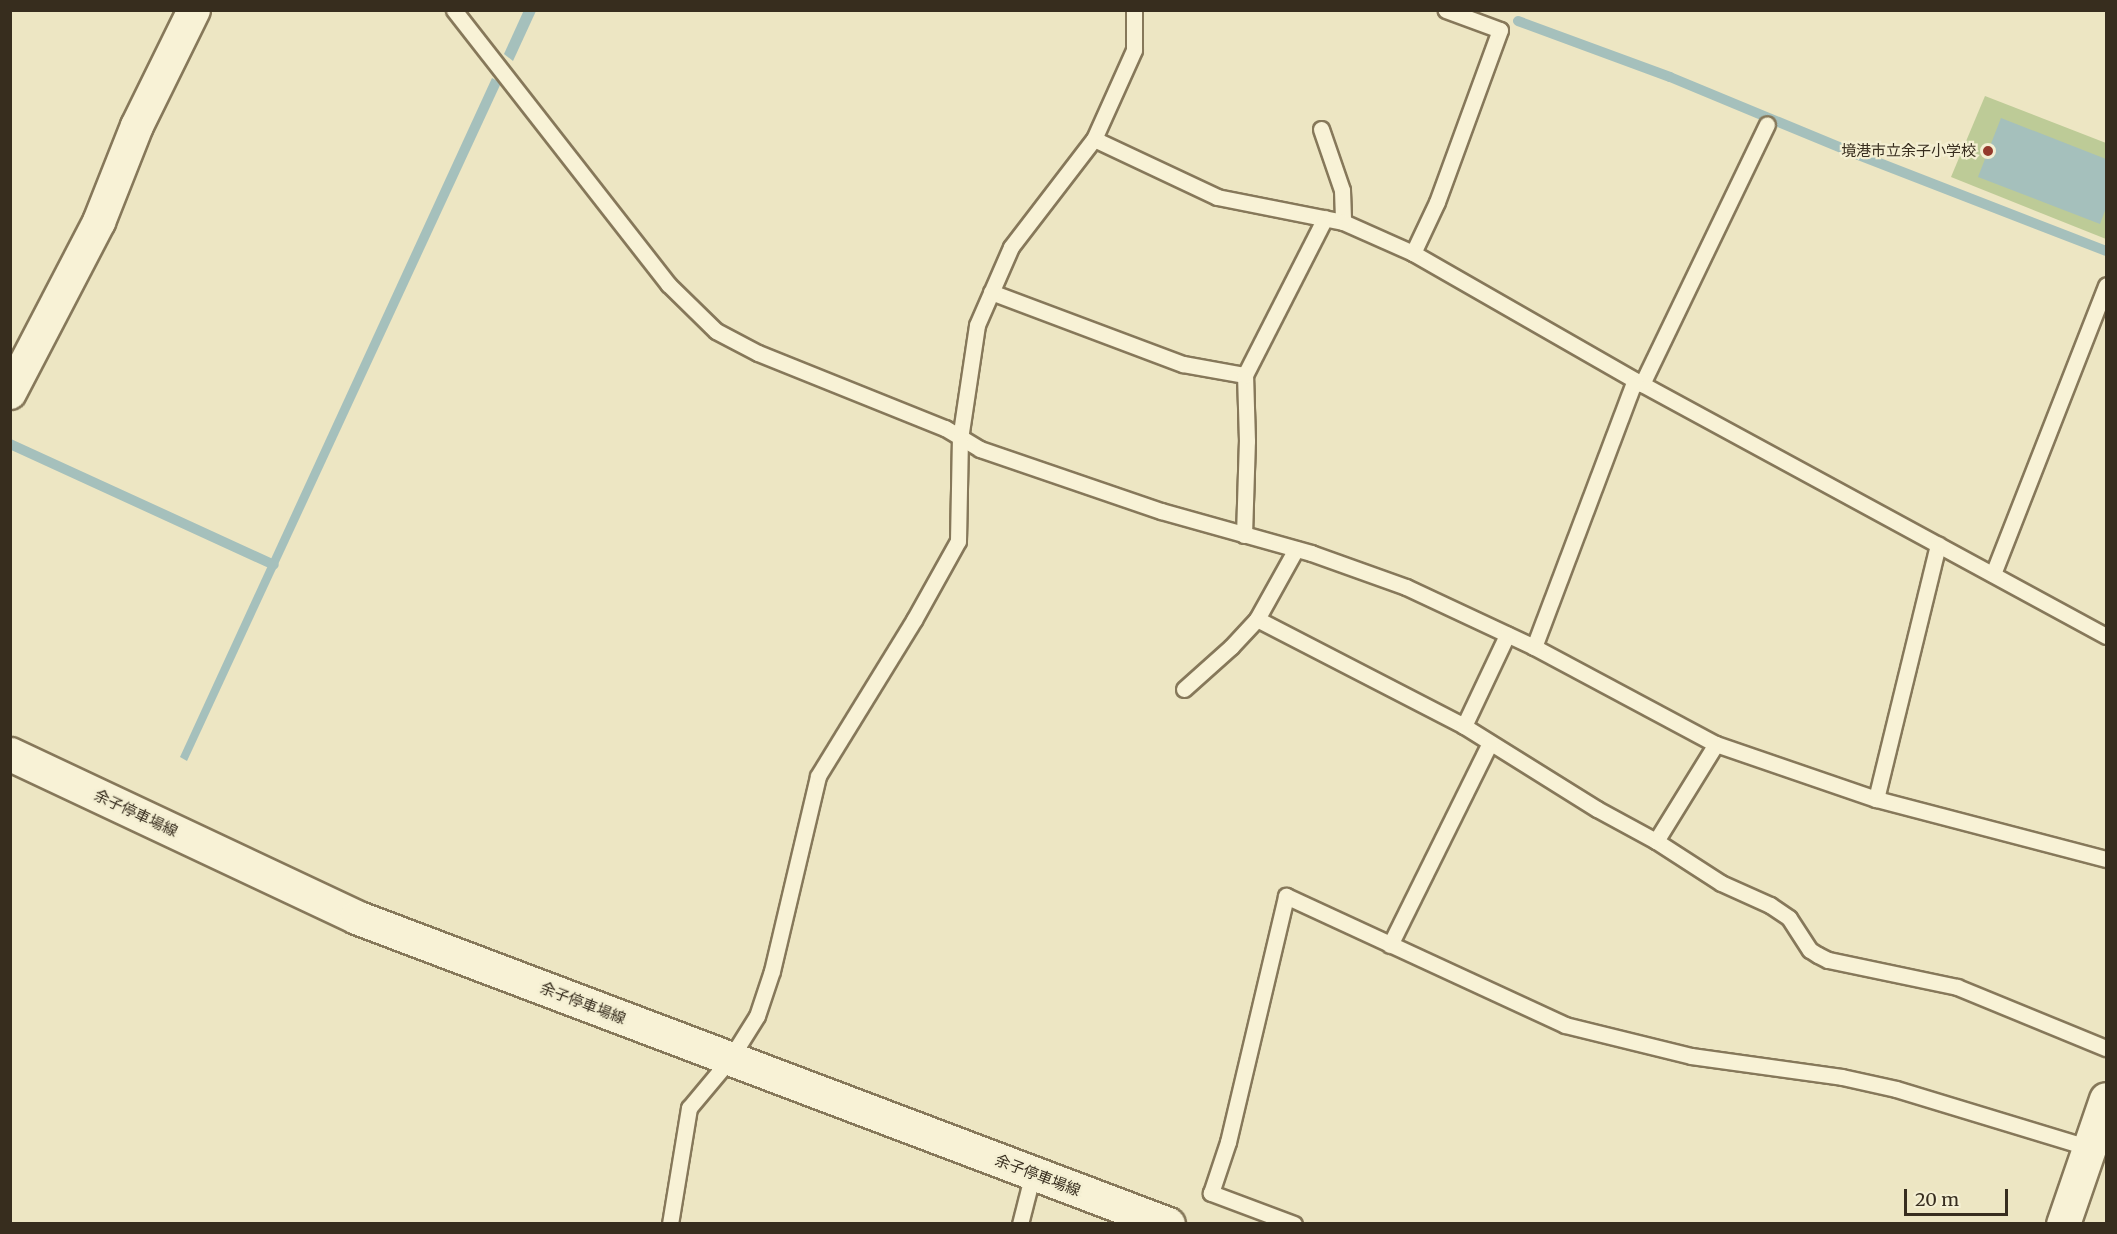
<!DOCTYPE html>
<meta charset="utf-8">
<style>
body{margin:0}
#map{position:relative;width:2117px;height:1234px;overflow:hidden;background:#ede6c3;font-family:Merriweather,"Noto Sans JP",serif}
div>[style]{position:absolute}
.green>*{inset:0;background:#bdcb97}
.water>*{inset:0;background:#a5c0bc}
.stream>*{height:10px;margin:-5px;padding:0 5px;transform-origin:5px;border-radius:5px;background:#a5c0bc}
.roads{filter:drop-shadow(2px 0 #86785a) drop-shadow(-2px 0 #86785a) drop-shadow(0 2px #86785a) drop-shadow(0 -2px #86785a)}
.service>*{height:15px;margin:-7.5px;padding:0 7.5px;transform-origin:7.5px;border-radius:7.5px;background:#f8f2d6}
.minor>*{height:32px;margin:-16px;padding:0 16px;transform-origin:16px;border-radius:16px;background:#f8f2d6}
.tertiary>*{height:33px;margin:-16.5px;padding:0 16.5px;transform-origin:16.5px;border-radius:16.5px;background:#f8f2d6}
.secondary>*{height:33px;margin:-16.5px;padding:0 16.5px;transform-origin:16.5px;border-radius:16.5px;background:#f8f2d6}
.dots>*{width:16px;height:16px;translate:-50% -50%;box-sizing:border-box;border:3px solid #f4efd2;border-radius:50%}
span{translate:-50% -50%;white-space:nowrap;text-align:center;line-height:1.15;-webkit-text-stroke:4.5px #f4efd2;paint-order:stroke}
.poi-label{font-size:15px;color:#372d1e}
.right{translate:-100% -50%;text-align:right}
.street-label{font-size:15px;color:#372d1e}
.frame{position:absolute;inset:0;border:12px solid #372d1e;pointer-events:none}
.scale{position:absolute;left:1904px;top:1189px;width:104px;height:27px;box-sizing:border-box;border:3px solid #372d1e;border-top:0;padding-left:8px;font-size:18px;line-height:21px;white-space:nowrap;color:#372d1e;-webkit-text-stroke:4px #f4efd2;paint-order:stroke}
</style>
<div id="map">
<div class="green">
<i style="clip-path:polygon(1985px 96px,2106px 143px,2106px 239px,1951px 177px)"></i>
</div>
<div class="water">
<i style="clip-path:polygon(524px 10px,536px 11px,513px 61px,504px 54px)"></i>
<i style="clip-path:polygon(492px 78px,501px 83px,187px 761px,180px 757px)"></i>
<i style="clip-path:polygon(2001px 118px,2106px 159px,2106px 208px,2100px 224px,1978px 177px)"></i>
</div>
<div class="stream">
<i style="left:1518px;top:21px;width:162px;rotate:20.2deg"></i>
<i style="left:1670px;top:77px;width:201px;rotate:22.5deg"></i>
<i style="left:1856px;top:154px;width:268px;rotate:21.2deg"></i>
<i style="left:10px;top:444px;width:290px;rotate:24.6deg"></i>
</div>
<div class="roads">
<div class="service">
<i style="left:454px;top:10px;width:348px;rotate:52deg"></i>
<i style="left:668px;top:284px;width:67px;rotate:44.4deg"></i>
<i style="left:716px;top:331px;width:47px;rotate:27.6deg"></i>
<i style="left:758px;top:353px;width:201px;rotate:21.9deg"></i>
<i style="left:945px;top:428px;width:41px;rotate:31deg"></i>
<i style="left:980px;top:449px;width:191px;rotate:18.9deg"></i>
<i style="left:1161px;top:511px;width:156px;rotate:15.6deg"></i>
<i style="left:1311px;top:553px;width:101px;rotate:19.7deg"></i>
<i style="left:1406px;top:587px;width:141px;rotate:25.1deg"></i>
<i style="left:1534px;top:647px;width:206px;rotate:28.1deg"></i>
<i style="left:1716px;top:744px;width:169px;rotate:19deg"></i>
<i style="left:1876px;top:799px;width:238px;rotate:14.6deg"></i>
<i style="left:1321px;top:129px;width:65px;rotate:71deg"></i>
<i style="left:1342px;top:190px;width:32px;rotate:88deg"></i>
<i style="left:1094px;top:139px;width:136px;rotate:25.2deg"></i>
<i style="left:1217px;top:197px;width:128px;rotate:11.2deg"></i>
<i style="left:1343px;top:222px;width:77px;rotate:23.9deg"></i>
<i style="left:1413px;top:253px;width:264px;rotate:29.8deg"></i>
<i style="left:1642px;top:384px;width:528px;rotate:28.51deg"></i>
<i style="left:1413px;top:253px;width:56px;rotate:-64.8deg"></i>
<i style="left:1437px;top:202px;width:183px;rotate:-69.9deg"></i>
<i style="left:1500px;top:30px;width:58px;rotate:-159.7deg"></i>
<i style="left:991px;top:292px;width:205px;rotate:20.6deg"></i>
<i style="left:1183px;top:364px;width:63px;rotate:10.1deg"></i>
<i style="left:1642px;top:384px;width:288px;rotate:-64.3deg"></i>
<i style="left:1244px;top:535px;width:94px;rotate:-88.2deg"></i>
<i style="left:1247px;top:441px;width:66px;rotate:-91.7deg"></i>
<i style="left:1245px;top:375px;width:176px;rotate:-63deg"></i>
<i style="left:1993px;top:574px;width:310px;rotate:-68.6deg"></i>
<i style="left:1257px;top:619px;width:233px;rotate:27.3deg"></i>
<i style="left:1464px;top:726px;width:157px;rotate:32deg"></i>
<i style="left:1597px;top:809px;width:67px;rotate:28.5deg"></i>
<i style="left:1656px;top:841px;width:77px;rotate:32.9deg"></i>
<i style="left:1721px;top:883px;width:54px;rotate:24.2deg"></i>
<i style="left:1770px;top:905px;width:23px;rotate:34deg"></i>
<i style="left:1789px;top:918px;width:38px;rotate:57deg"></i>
<i style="left:1810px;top:950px;width:9px;rotate:32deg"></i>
<i style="left:1818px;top:955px;width:11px;rotate:27deg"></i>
<i style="left:1828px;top:960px;width:132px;rotate:11.8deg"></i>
<i style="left:1957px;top:987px;width:161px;rotate:22.3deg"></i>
<i style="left:1534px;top:647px;width:285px;rotate:-69.3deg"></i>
<i style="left:1184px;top:689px;width:63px;rotate:-41.8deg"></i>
<i style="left:1231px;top:647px;width:38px;rotate:-47deg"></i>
<i style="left:1257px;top:619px;width:80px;rotate:-60.9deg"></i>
<i style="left:1464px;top:726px;width:101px;rotate:-64.7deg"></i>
<i style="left:1876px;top:799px;width:262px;rotate:-76.3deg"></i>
<i style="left:1656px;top:841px;width:114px;rotate:-58.3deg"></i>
<i style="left:1390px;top:945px;width:225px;rotate:-63.7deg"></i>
<i style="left:670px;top:1224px;width:118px;rotate:-80.7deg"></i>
<i style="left:689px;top:1108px;width:64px;rotate:-50.1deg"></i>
<i style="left:730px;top:1059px;width:51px;rotate:-57.9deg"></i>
<i style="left:757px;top:1016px;width:47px;rotate:-71.6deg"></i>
<i style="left:772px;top:971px;width:200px;rotate:-76.7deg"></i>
<i style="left:818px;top:776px;width:183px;rotate:-58.4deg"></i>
<i style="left:914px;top:620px;width:90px;rotate:-60.9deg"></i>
<i style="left:958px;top:541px;width:102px;rotate:-88.9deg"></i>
<i style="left:960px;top:439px;width:115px;rotate:-81.5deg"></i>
<i style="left:977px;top:325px;width:85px;rotate:-66.4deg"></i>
<i style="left:1011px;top:247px;width:136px;rotate:-52.5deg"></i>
<i style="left:1094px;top:139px;width:98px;rotate:-65.8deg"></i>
<i style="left:1134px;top:50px;width:40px;rotate:-90deg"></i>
<i style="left:1020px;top:1224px;width:53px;rotate:-75.7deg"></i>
<i style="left:1294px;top:1224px;width:89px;rotate:-159.5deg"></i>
<i style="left:1211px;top:1193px;width:54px;rotate:-71.6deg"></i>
<i style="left:1228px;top:1142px;width:253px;rotate:-76.7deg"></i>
<i style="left:1286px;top:896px;width:307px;rotate:24.8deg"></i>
<i style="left:1565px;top:1025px;width:130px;rotate:13.8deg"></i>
<i style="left:1691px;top:1056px;width:152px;rotate:7.9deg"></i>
<i style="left:1842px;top:1077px;width:55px;rotate:12.5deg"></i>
<i style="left:1896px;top:1089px;width:203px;rotate:16.9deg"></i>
</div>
<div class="minor">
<i style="left:10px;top:393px;width:193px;rotate:-62.5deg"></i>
<i style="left:99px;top:222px;width:103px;rotate:-68.4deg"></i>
<i style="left:137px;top:126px;width:129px;rotate:-63.8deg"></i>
</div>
<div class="tertiary">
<i style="left:2063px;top:1224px;width:132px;rotate:-71deg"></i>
</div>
<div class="secondary">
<i style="left:10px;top:754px;width:382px;rotate:25.2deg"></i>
<i style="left:356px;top:917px;width:868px;rotate:20.71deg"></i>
</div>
</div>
<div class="dots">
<i style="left:1988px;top:151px;background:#943a2c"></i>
</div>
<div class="poi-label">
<span class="right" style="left:1976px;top:151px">境港市立余子小学校</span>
</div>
<div class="street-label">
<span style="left:136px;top:813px;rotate:25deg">余子停車場線</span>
<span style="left:583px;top:1003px;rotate:21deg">余子停車場線</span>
<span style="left:1038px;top:1175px;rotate:21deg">余子停車場線</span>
</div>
<div class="frame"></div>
<div class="scale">20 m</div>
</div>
